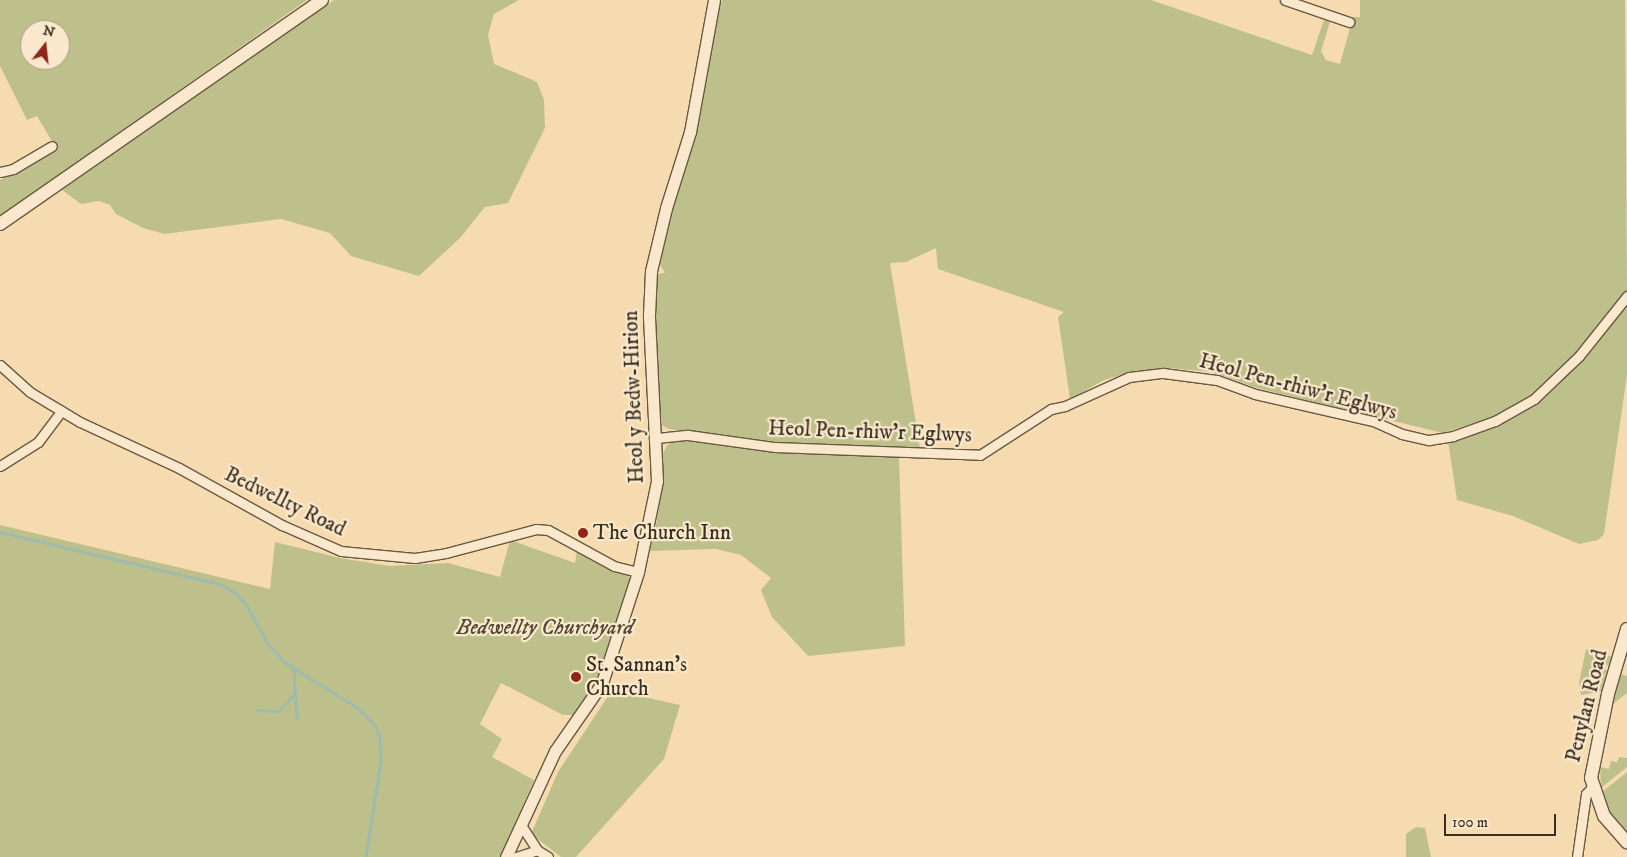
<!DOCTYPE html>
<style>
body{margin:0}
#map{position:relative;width:1627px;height:857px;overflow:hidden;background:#f7dbb0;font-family:"IM FELL DW Pica",serif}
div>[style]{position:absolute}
.green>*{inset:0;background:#bdc08b}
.stream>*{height:2.5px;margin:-1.25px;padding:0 1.25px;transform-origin:1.25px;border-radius:1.25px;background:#9dbbaf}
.roads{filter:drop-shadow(1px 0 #685843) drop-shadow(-1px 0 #685843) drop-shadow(0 1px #685843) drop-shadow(0 -1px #685843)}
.minor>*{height:9px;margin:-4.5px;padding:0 4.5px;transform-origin:4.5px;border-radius:4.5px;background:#fae8cc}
.tertiary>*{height:11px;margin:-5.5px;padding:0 5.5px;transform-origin:5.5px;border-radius:5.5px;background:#fae8cc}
.secondary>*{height:12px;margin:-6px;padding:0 6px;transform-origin:6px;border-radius:6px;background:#fae8cc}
.dots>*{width:14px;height:14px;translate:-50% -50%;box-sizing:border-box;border:2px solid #fae8cc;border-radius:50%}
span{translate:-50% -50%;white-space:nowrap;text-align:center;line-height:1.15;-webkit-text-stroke:4.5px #fae8cc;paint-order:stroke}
.street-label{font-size:21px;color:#382d1f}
.poi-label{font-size:21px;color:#382d1f}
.left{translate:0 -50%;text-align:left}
.park-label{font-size:21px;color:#534a35;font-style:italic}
.north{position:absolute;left:20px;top:20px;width:50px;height:50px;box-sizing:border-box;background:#fae8cc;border:1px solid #ac9d87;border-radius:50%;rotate:16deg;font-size:14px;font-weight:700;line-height:20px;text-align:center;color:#382d1f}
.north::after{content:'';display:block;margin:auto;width:18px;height:22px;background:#8f2418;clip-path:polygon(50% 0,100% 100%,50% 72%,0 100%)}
.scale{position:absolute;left:1444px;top:814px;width:112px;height:22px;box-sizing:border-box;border:2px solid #382d1f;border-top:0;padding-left:6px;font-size:15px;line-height:18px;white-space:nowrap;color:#382d1f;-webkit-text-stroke:4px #fae8cc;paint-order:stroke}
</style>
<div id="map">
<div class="green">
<i style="clip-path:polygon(evenodd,0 0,307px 0,0 216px,0 180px,56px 148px,37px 116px,27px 120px,0 66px,0 0,30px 30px,60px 30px,60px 60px,30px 60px,30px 30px)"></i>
<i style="clip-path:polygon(334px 0,519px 0,494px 14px,488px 35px,494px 64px,537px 82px,544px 100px,545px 128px,508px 203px,485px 207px,460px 238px,419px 276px,351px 256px,330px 233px,281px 219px,164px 234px,143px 228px,116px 214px,110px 205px,99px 201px,81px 204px,62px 190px)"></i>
<i style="clip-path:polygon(722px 0,1151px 0,1312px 55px,1324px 20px,1330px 22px,1321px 51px,1326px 60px,1340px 64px,1353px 17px,1360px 17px,1360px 0,1625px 0,1627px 291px,1590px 339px,1533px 396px,1493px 417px,1443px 433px,1257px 388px,1212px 372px,1169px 368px,1136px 371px,1104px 380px,1070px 399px,1058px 317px,1064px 312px,938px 269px,936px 248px,906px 262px,890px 263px,920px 448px,776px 443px,669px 429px,662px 425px,657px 389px,654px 320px,656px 274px,665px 273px,659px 263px,669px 217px,697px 128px,708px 54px)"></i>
<i style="clip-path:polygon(1627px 303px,1627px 375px,1604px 534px,1598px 540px,1579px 544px,1513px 516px,1457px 500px,1448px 441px,1512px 417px,1540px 399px,1576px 365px)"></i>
<i style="clip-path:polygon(679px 439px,776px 452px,899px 457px,905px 646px,808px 656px,772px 617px,761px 590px,771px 578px,741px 555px,716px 549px,649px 551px,657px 520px,662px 455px,668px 444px)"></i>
<i style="clip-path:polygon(0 525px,270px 589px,275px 542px,340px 558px,390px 566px,448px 563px,500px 577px,510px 540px,575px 563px,577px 550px,631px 578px,595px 689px,576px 715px,563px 715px,501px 683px,480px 724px,502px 739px,492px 757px,534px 780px,500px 857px,0 857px)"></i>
<i style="clip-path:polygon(1586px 649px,1613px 657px,1610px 666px,1602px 664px,1602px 667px,1608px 671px,1597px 683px,1608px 673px,1603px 691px,1581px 695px,1579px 683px)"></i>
<i style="clip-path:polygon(1620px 674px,1627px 676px,1627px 693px,1613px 704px)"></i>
<i style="clip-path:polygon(612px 690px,680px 705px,664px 759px,576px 857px,561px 857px,531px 834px,558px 772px)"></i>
<i style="clip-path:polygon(1619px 757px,1627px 758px,1627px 767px,1601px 788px,1600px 767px,1609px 769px,1611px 761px,1617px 762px)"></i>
<i style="clip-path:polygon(1627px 772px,1627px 833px,1610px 813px,1602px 792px)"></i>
<i style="clip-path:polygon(1416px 827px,1425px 828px,1431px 857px,1406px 857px,1406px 834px)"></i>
</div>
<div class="stream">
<i style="left:0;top:532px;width:226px;rotate:13.3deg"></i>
<i style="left:220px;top:584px;width:17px;rotate:28deg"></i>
<i style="left:235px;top:592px;width:15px;rotate:48deg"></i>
<i style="left:245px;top:603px;width:48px;rotate:60.3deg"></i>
<i style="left:269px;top:645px;width:25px;rotate:47deg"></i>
<i style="left:286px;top:663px;width:85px;rotate:32deg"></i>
<i style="left:358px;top:708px;width:23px;rotate:45deg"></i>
<i style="left:374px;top:724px;width:14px;rotate:65deg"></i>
<i style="left:380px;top:737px;width:25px;rotate:88deg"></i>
<i style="left:381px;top:762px;width:96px;rotate:99deg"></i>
<i style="left:294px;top:668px;width:50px;rotate:86.6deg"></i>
<i style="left:257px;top:710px;width:22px;rotate:3deg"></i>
<i style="left:279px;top:711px;width:24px;rotate:-48deg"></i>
</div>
<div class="roads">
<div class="minor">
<i style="left:1285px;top:0;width:68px;rotate:19deg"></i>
<i style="left:0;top:172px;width:13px;rotate:-13deg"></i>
<i style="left:13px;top:169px;width:45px;rotate:-30.5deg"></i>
<i style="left:0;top:365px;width:40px;rotate:42deg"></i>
<i style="left:30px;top:392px;width:58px;rotate:31deg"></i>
<i style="left:80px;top:422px;width:109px;rotate:24.9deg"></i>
<i style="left:179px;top:468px;width:118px;rotate:29deg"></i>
<i style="left:282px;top:525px;width:64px;rotate:23.8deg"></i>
<i style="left:341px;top:551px;width:74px;rotate:5.4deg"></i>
<i style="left:415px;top:558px;width:31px;rotate:-9deg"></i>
<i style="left:446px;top:553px;width:93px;rotate:-14.9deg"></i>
<i style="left:536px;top:529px;width:12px;rotate:5deg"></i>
<i style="left:548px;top:530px;width:75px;rotate:28.6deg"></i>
<i style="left:614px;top:566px;width:25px;rotate:14deg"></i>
<i style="left:657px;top:438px;width:31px;rotate:-6deg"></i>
<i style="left:688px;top:435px;width:88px;rotate:7.9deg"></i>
<i style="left:775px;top:447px;width:205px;rotate:2.2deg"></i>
<i style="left:980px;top:455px;width:85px;rotate:-32.9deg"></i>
<i style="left:1051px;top:409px;width:14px;rotate:-12deg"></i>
<i style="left:1065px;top:406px;width:70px;rotate:-24.4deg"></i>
<i style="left:1129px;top:377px;width:34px;rotate:-7deg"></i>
<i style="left:1163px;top:373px;width:54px;rotate:7.4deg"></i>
<i style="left:1217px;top:380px;width:40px;rotate:20.2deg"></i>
<i style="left:1255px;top:394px;width:121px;rotate:12.9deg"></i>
<i style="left:1373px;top:421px;width:32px;rotate:24deg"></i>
<i style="left:1402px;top:434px;width:28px;rotate:13deg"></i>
<i style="left:1429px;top:440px;width:24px;rotate:-9deg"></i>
<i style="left:1453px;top:436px;width:45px;rotate:-19.7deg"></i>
<i style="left:1495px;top:421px;width:45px;rotate:-29.4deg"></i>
<i style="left:1534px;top:399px;width:62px;rotate:-43.7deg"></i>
<i style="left:1579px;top:356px;width:77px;rotate:-51.3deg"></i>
<i style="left:0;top:466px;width:45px;rotate:-32.3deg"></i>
<i style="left:38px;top:442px;width:39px;rotate:-53deg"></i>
<i style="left:521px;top:825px;width:30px;rotate:57deg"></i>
<i style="left:537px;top:850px;width:13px;rotate:32deg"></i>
<i style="left:516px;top:857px;width:22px;rotate:-18deg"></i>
<i style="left:1577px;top:857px;width:64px;rotate:-81.9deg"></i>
<i style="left:1586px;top:794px;width:11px;rotate:-49deg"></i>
</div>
<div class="tertiary">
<i style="left:506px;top:857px;width:117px;rotate:-65.2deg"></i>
<i style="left:555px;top:751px;width:83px;rotate:-55.3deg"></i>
<i style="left:602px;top:683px;width:117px;rotate:-72deg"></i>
<i style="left:638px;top:572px;width:93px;rotate:-78.2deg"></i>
<i style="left:657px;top:481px;width:166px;rotate:-92.8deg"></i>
<i style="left:649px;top:315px;width:44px;rotate:-87.4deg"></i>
<i style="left:651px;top:271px;width:65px;rotate:-76.6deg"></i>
<i style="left:666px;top:208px;width:80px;rotate:-72.5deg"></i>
<i style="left:690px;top:132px;width:134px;rotate:-79.7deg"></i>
</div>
<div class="secondary">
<i style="left:0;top:224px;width:392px;rotate:-34.8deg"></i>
<i style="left:1627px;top:629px;width:68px;rotate:106.3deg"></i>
<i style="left:1608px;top:694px;width:86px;rotate:101.4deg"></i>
<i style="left:1591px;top:778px;width:40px;rotate:71.1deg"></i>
<i style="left:1604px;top:816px;width:35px;rotate:49deg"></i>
</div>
</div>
<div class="dots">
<i style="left:583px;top:533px;background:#8f2418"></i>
<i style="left:576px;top:677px;background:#8f2418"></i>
</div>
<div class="street-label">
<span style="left:1298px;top:387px;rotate:15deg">Heol Pen-rhiw'r Eglwys</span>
<span style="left:634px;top:397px;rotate:-92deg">Heol y Bedw-Hirion</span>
<span style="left:870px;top:432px;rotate:2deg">Heol Pen-rhiw'r Eglwys</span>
<span style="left:285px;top:502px;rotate:26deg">Bedwellty Road</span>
<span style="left:1587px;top:706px;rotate:-76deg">Penylan Road</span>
</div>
<div class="poi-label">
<span class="left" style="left:593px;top:533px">The Church Inn</span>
<span class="left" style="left:586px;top:677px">St. Sannan's<br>Church</span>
</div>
<div class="park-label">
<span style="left:545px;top:628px">Bedwellty Churchyard</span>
</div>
<div class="north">N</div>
<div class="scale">100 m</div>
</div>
